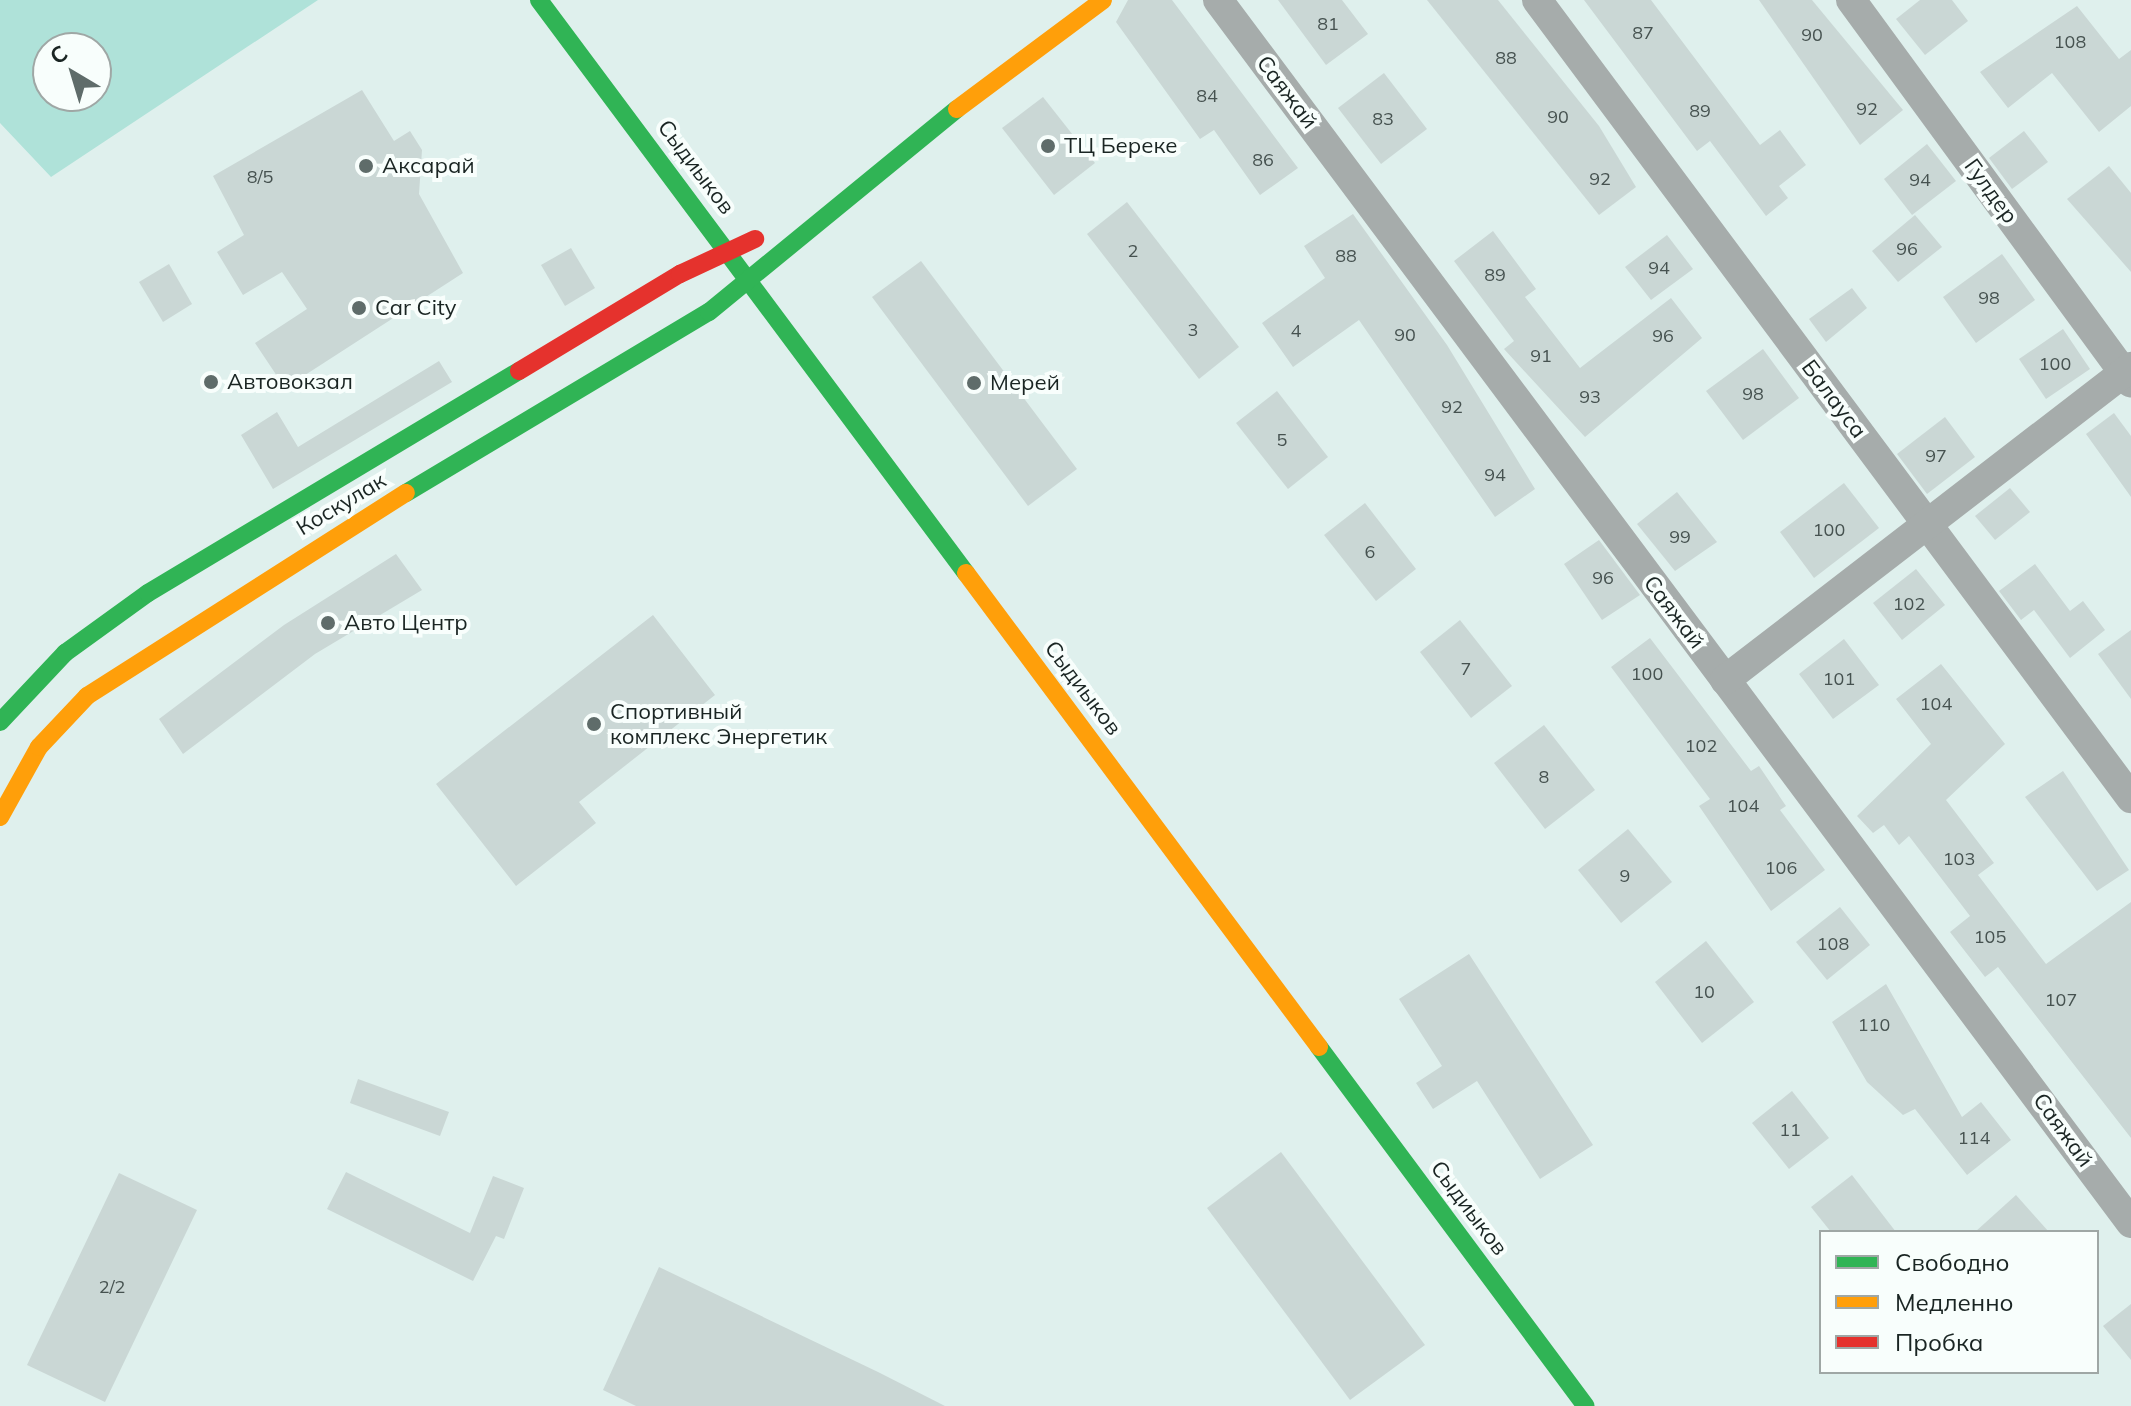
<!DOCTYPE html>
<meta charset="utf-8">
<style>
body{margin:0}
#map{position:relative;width:2131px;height:1406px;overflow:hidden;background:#dff0ed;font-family:Mulish,sans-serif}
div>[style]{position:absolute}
.green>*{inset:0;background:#afe2d9}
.building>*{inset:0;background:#cad7d5}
.street>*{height:30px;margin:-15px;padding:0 15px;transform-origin:15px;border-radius:15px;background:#a6acab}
.fast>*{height:18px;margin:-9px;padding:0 9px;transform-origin:9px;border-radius:9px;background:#30b455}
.slow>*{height:18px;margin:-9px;padding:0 9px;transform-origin:9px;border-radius:9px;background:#ff9f0a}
.jam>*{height:18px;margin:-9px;padding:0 9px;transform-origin:9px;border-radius:9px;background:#e5322d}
.dots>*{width:22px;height:22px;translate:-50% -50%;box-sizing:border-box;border:4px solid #f8fefc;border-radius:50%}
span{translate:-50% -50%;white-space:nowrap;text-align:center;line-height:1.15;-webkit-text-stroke:8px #f8fefc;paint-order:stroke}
.number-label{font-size:18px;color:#465250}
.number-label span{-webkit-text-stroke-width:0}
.street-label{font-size:22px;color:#1a2523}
.poi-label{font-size:22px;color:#1a2523}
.left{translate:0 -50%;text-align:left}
.legend{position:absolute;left:1819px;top:1230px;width:280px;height:144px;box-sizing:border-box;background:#f8fefc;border:2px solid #9fa7a5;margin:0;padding:10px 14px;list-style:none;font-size:24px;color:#1a2523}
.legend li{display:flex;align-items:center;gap:16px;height:40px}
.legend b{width:40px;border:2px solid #9fa7a5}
.north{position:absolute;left:32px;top:32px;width:80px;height:80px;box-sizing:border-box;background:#f8fefc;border:2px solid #9fa7a5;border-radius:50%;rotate:322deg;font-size:22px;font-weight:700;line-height:32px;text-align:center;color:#1a2523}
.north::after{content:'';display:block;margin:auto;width:28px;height:36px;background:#5f6c6a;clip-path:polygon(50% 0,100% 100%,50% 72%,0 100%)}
</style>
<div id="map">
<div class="green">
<i style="clip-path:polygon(evenodd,0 0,318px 0,51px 177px,0 123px,0 0,48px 48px,96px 48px,96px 96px,48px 96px,48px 48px)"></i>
</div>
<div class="building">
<i style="clip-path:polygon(1128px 0,1172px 0,1298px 168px,1260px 195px,1214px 130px,1200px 139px,1116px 22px)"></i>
<i style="clip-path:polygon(1278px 0,1342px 0,1368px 34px,1326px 65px)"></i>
<i style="clip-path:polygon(1427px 0,1498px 0,1599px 126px,1636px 187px,1599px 215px)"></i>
<i style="clip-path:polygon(1584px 0,1651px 0,1760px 145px,1780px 130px,1806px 165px,1779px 186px,1788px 198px,1766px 216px,1710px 141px,1697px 151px)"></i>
<i style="clip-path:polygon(1759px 0,1812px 0,1903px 110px,1860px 145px)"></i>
<i style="clip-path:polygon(1920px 0,1952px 0,1968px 21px,1925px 55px,1896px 19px)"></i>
<i style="clip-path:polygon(2077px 6px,2119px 59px,2131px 50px,2131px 106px,2099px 132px,2052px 73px,2008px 108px,1980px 72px)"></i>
<i style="clip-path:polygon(1384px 73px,1427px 129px,1381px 164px,1338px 108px)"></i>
<i style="clip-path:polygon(362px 90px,394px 141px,410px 131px,422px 150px,419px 194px,463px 273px,285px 388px,255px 343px,307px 309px,282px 272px,243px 295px,217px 252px,244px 235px,213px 176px)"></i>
<i style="clip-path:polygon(1043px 97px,1095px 163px,1054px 195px,1002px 128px)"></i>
<i style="clip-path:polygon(2024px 131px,2048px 162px,2012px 189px,1989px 158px)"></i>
<i style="clip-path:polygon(1927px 144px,1956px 181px,1912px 215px,1884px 179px)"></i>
<i style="clip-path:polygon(2109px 166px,2131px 193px,2131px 272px,2067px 199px)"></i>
<i style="clip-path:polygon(1127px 202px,1239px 347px,1199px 379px,1087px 234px)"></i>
<i style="clip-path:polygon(1353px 214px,1447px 345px,1535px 489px,1495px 517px,1359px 320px,1293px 367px,1262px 323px,1325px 278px,1304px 246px)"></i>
<i style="clip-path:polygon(1915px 215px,1942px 247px,1898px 282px,1872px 251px)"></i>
<i style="clip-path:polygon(1493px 231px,1536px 289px,1525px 297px,1580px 368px,1671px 298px,1702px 338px,1585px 437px,1504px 349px,1514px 341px,1454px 261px)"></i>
<i style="clip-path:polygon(1667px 235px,1693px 269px,1651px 300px,1625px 267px)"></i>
<i style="clip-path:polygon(571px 248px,595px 288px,565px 306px,541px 265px)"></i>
<i style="clip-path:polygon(2002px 254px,2035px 300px,1976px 343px,1943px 297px)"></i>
<i style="clip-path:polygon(921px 261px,1077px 469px,1028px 506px,872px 297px)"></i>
<i style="clip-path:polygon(169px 264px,192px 304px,163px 322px,139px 282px)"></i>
<i style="clip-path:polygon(1852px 288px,1867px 308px,1826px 342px,1809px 319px)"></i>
<i style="clip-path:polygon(2063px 329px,2090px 369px,2046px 399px,2019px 359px)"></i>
<i style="clip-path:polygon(1763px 349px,1799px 398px,1743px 440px,1706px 391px)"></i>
<i style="clip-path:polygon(439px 361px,452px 382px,273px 489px,241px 435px,277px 412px,298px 447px)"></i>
<i style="clip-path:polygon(1277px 391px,1328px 457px,1288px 489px,1236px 423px)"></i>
<i style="clip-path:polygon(2114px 413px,2131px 436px,2131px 497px,2086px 434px)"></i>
<i style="clip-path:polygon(1945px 417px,1975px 457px,1927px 494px,1897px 454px)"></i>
<i style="clip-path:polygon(1844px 483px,1879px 528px,1814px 578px,1780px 532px)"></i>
<i style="clip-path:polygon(2010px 488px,2030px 512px,1995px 540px,1975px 516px)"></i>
<i style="clip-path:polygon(1677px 492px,1717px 542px,1675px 571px,1637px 524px)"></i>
<i style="clip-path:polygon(1365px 503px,1416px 569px,1376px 601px,1324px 535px)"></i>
<i style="clip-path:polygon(1599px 540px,1640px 595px,1602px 620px,1564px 564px)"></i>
<i style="clip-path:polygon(396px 554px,422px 590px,315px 654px,183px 754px,159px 719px,284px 625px)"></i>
<i style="clip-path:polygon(2035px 564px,2070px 611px,2083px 601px,2105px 630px,2070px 658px,2034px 610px,2021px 620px,1999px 591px)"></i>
<i style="clip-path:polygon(1916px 569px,1945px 605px,1902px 640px,1873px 603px)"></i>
<i style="clip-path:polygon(653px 615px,715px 695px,579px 802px,596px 823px,516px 886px,436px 784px)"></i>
<i style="clip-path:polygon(1460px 620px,1512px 686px,1471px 718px,1420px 652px)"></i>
<i style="clip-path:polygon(2131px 630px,2131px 699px,2098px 654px)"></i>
<i style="clip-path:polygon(1650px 638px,1751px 771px,1759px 766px,1786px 806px,1780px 810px,1825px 870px,1771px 911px,1699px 806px,1710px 799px,1611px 667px)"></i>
<i style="clip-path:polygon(1844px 639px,1879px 685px,1833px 719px,1799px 674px)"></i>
<i style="clip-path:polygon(1941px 664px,2005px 744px,1946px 800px,1994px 863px,1978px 875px,2046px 964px,2131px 902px,2131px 1138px,1998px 967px,1985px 977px,1950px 932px,1970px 916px,1909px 836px,1899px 845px,1884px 825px,1873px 833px,1857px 816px,1931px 744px,1896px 699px)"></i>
<i style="clip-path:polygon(1544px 725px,1595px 790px,1545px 829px,1494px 763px)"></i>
<i style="clip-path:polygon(2063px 771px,2129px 870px,2097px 891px,2025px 797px)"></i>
<i style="clip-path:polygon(1628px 829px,1672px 882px,1621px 923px,1578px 870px)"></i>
<i style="clip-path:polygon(1840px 907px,1870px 945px,1827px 980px,1796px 942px)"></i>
<i style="clip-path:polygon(1706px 941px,1754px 1002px,1702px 1043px,1655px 982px)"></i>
<i style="clip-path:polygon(1469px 954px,1593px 1145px,1540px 1179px,1477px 1081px,1433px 1109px,1416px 1083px,1442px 1066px,1399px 999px)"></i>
<i style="clip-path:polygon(1886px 984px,1962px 1117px,1981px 1102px,2011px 1140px,1967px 1175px,1915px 1109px,1903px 1115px,1867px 1082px,1832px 1022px)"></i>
<i style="clip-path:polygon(358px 1079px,449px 1112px,440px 1136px,350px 1103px)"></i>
<i style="clip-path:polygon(1792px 1091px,1829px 1138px,1789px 1169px,1752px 1123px)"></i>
<i style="clip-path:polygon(1281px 1152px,1425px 1345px,1350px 1400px,1207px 1208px)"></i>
<i style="clip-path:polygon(346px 1172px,470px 1233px,493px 1176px,524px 1188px,504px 1239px,496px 1236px,473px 1281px,327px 1209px)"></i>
<i style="clip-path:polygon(119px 1173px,197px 1210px,105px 1402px,27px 1365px)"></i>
<i style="clip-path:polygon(1852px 1175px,1896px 1232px,1831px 1232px,1811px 1207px)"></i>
<i style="clip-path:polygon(2016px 1195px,2049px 1232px,1975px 1232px)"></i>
<i style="clip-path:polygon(659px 1267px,878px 1372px,945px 1406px,636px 1406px,603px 1390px)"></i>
<i style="clip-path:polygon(2131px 1304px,2131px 1360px,2103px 1326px)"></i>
</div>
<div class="street">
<i style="left:1218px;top:0;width:1526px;rotate:53.26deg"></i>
<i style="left:1537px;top:0;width:995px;rotate:53.34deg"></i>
<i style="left:1851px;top:0;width:474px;rotate:53.8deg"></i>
<i style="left:1725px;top:680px;width:513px;rotate:-37.63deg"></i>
</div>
<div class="fast">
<i style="left:539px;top:0;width:715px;rotate:53.31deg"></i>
<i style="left:406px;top:493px;width:353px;rotate:-30.9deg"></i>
<i style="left:709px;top:312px;width:320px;rotate:-39.3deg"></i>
<i style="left:0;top:722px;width:95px;rotate:-46.7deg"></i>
<i style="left:65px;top:653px;width:102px;rotate:-35.9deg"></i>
<i style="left:148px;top:593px;width:432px;rotate:-30.9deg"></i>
<i style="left:1319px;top:1047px;width:447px;rotate:53.4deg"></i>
</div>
<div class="slow">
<i style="left:957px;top:109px;width:182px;rotate:-36.7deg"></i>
<i style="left:966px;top:573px;width:591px;rotate:53.32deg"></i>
<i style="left:0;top:817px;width:80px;rotate:-60.9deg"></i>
<i style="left:39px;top:747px;width:70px;rotate:-46.7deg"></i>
<i style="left:87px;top:696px;width:378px;rotate:-32.5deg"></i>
</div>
<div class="jam">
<i style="left:519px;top:371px;width:188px;rotate:-31.1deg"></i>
<i style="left:680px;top:274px;width:83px;rotate:-25deg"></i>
</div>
<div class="dots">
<i style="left:1048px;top:146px;background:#5f6c6a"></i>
<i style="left:366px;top:166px;background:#5f6c6a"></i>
<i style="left:359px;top:308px;background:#5f6c6a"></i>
<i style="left:211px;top:382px;background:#5f6c6a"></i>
<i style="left:974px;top:383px;background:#5f6c6a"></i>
<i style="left:328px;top:623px;background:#5f6c6a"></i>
<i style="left:594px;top:724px;background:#5f6c6a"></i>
</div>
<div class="number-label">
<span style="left:1328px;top:24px">81</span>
<span style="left:1643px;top:33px">87</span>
<span style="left:1812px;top:35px">90</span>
<span style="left:2070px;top:42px">108</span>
<span style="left:1506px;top:58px">88</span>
<span style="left:1207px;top:96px">84</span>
<span style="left:1867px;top:109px">92</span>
<span style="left:1700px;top:111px">89</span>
<span style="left:1558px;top:117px">90</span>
<span style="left:1383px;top:119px">83</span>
<span style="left:1263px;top:160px">86</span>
<span style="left:260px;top:177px">8/5</span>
<span style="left:1600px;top:179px">92</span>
<span style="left:1920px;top:180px">94</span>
<span style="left:1907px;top:249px">96</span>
<span style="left:1133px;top:251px">2</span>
<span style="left:1346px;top:256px">88</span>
<span style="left:1659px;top:268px">94</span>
<span style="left:1495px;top:275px">89</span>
<span style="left:1989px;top:298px">98</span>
<span style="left:1193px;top:330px">3</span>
<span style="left:1296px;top:331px">4</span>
<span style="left:1405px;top:335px">90</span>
<span style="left:1663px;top:336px">96</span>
<span style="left:1541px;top:356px">91</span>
<span style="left:2055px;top:364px">100</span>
<span style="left:1753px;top:394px">98</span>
<span style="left:1590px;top:397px">93</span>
<span style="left:1452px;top:407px">92</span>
<span style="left:1282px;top:440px">5</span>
<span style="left:1936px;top:456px">97</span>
<span style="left:1495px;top:475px">94</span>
<span style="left:1829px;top:530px">100</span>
<span style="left:1680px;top:537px">99</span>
<span style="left:1370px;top:552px">6</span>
<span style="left:1603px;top:578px">96</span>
<span style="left:1909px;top:604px">102</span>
<span style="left:1466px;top:669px">7</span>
<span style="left:1647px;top:674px">100</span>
<span style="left:1839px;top:679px">101</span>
<span style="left:1936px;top:704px">104</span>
<span style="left:1701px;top:746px">102</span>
<span style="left:1544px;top:777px">8</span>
<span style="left:1743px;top:806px">104</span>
<span style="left:1959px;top:859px">103</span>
<span style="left:1781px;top:868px">106</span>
<span style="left:1625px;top:876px">9</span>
<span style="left:1990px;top:937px">105</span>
<span style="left:1833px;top:944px">108</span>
<span style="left:1704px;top:992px">10</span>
<span style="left:2061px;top:1000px">107</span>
<span style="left:1874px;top:1025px">110</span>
<span style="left:1790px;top:1130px">11</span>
<span style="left:1974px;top:1138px">114</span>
<span style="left:112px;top:1287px">2/2</span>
</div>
<div class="street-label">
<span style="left:1287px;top:92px;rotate:53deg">Саяжай</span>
<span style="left:696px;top:167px;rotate:53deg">Сыдиыков</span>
<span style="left:1991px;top:191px;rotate:54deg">Гулдер</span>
<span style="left:1834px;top:399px;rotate:53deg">Балауса</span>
<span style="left:341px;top:504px;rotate:-31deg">Коскулак</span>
<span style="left:1674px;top:612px;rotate:53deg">Саяжай</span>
<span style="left:1083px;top:688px;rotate:53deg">Сыдиыков</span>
<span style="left:2063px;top:1130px;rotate:54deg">Саяжай</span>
<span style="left:1469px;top:1208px;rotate:53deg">Сыдиыков</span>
</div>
<div class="poi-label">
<span class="left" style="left:1064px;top:146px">ТЦ Береке</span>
<span class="left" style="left:382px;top:166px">Аксарай</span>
<span class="left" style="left:375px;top:308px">Car City</span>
<span class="left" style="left:227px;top:382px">Автовокзал</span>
<span class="left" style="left:990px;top:383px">Мерей</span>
<span class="left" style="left:344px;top:623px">Авто Центр</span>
<span class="left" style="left:610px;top:724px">Спортивный<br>комплекс Энергетик</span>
</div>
<ul class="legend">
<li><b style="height:10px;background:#30b455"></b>Свободно</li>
<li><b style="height:10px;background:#ff9f0a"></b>Медленно</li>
<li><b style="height:10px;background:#e5322d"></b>Пробка</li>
</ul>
<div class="north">С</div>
</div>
